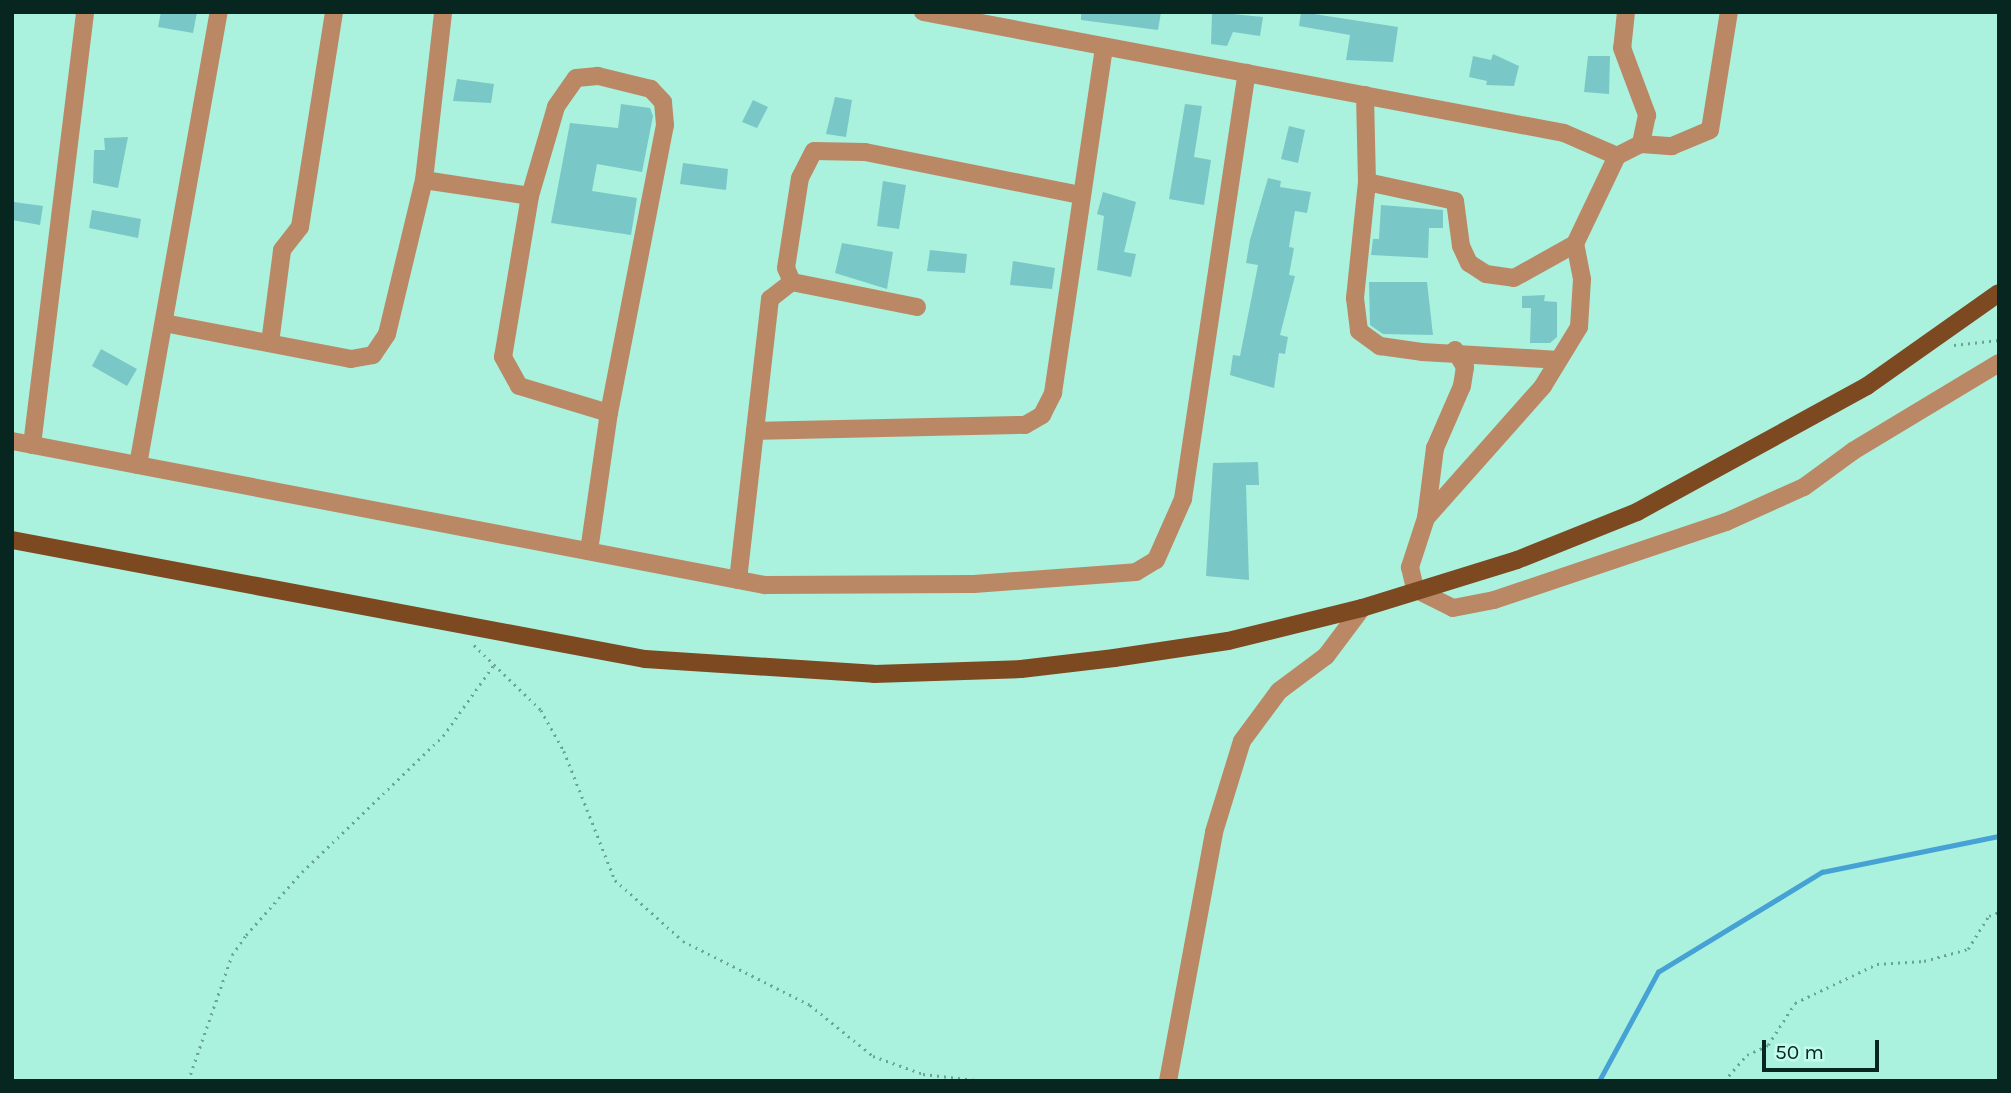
<!DOCTYPE html>
<style>
body{margin:0}
#map{position:relative;width:2011px;height:1093px;overflow:hidden;background:#aaf2de;font-family:Karla,sans-serif}
div>[style]{position:absolute}
.stream>*{height:4.5px;margin:-2.25px;padding:0 2.25px;transform-origin:2.25px;border-radius:2.25px;background:#46a2d4}
.building>*{inset:0;background:#7ac7c7}
.path>*{height:2.5px;margin-top:-1.25px;transform-origin:0;background:repeating-linear-gradient(90deg,#6ba495 0 2px,transparent 0 7px)}
.minor>*{height:18px;margin:-9px;padding:0 9px;transform-origin:9px;border-radius:9px;background:#b86}
.major>*{height:18px;margin:-9px;padding:0 9px;transform-origin:9px;border-radius:9px;background:#7c4921}
span{translate:-50% -50%;white-space:nowrap;text-align:center;line-height:1.15;-webkit-text-stroke:5px #c3fcec;paint-order:stroke}
.frame{position:absolute;inset:0;border:14px solid #07261f;pointer-events:none}
.scale{position:absolute;left:1762px;top:1040px;width:117px;height:32px;box-sizing:border-box;border:4px solid #07261f;border-top:0;padding-left:9px;font-size:21px;line-height:24px;white-space:nowrap;color:#07261f;-webkit-text-stroke:5px #c3fcec;paint-order:stroke}
</style>
<div id="map">
<div class="stream">
<i style="left:1599px;top:1081px;width:124px;rotate:-61.6deg"></i>
<i style="left:1658px;top:972px;width:192px;rotate:-31.4deg"></i>
<i style="left:1822px;top:872px;width:181px;rotate:-11.5deg"></i>
</div>
<div class="building">
<i style="clip-path:polygon(161px 12px,197px 12px,193px 33px,158px 27px)"></i>
<i style="clip-path:polygon(1081px 12px,1161px 12px,1158px 30px,1081px 20px)"></i>
<i style="clip-path:polygon(1212px 12px,1263px 17px,1260px 36px,1233px 32px,1227px 46px,1211px 44px)"></i>
<i style="clip-path:polygon(1301px 12px,1398px 27px,1393px 62px,1346px 60px,1350px 35px,1299px 26px)"></i>
<i style="clip-path:polygon(1493px 54px,1519px 66px,1514px 86px,1486px 85px,1487px 81px,1469px 77px,1473px 56px,1491px 60px)"></i>
<i style="clip-path:polygon(1588px 56px,1610px 56px,1609px 94px,1584px 92px)"></i>
<i style="clip-path:polygon(457px 79px,494px 84px,491px 103px,453px 101px)"></i>
<i style="clip-path:polygon(835px 97px,852px 100px,846px 137px,826px 134px)"></i>
<i style="clip-path:polygon(753px 100px,768px 107px,757px 128px,742px 122px)"></i>
<i style="clip-path:polygon(621px 104px,650px 108px,653px 116px,642px 172px,597px 164px,592px 191px,637px 198px,631px 235px,551px 223px,570px 123px,618px 128px)"></i>
<i style="clip-path:polygon(1185px 104px,1202px 106px,1194px 157px,1211px 160px,1204px 205px,1169px 199px)"></i>
<i style="clip-path:polygon(1289px 126px,1305px 130px,1298px 163px,1281px 159px)"></i>
<i style="clip-path:polygon(128px 137px,118px 188px,93px 183px,94px 150px,105px 150px,104px 138px)"></i>
<i style="clip-path:polygon(683px 163px,728px 169px,726px 190px,680px 184px)"></i>
<i style="clip-path:polygon(1268px 178px,1281px 181px,1280px 187px,1311px 192px,1307px 213px,1295px 211px,1289px 247px,1294px 248px,1289px 275px,1295px 276px,1280px 335px,1288px 337px,1285px 354px,1279px 353px,1274px 388px,1230px 375px,1233px 355px,1240px 356px,1258px 265px,1246px 263px,1250px 240px)"></i>
<i style="clip-path:polygon(883px 181px,906px 185px,899px 229px,877px 226px)"></i>
<i style="clip-path:polygon(1103px 192px,1136px 202px,1124px 252px,1136px 254px,1131px 277px,1097px 270px,1104px 216px,1097px 214px)"></i>
<i style="clip-path:polygon(14px 202px,43px 206px,40px 225px,12px 220px)"></i>
<i style="clip-path:polygon(1381px 205px,1443px 210px,1443px 228px,1429px 228px,1428px 258px,1371px 255px,1373px 239px,1379px 239px)"></i>
<i style="clip-path:polygon(92px 210px,141px 219px,138px 238px,89px 228px)"></i>
<i style="clip-path:polygon(842px 243px,893px 252px,887px 289px,835px 273px)"></i>
<i style="clip-path:polygon(930px 250px,967px 254px,965px 273px,927px 271px)"></i>
<i style="clip-path:polygon(1013px 261px,1055px 268px,1052px 289px,1010px 285px)"></i>
<i style="clip-path:polygon(1369px 282px,1427px 282px,1433px 335px,1383px 334px,1370px 325px)"></i>
<i style="clip-path:polygon(1545px 295px,1544px 301px,1557px 302px,1557px 337px,1550px 343px,1530px 343px,1531px 308px,1522px 308px,1522px 296px)"></i>
<i style="clip-path:polygon(101px 349px,137px 369px,127px 386px,92px 366px)"></i>
<i style="clip-path:polygon(1258px 462px,1259px 485px,1246px 485px,1249px 580px,1206px 576px,1213px 463px)"></i>
</div>
<div class="path">
<i style="left:1954px;top:345px;width:45px;rotate:-6.3deg"></i>
<i style="left:474px;top:645px;width:93px;rotate:44.1deg"></i>
<i style="left:541px;top:710px;width:47px;rotate:60.7deg"></i>
<i style="left:564px;top:751px;width:139px;rotate:68.4deg"></i>
<i style="left:615px;top:880px;width:91px;rotate:41.9deg"></i>
<i style="left:683px;top:941px;width:142px;rotate:26.7deg"></i>
<i style="left:810px;top:1005px;width:81px;rotate:39deg"></i>
<i style="left:873px;top:1056px;width:53px;rotate:19.8deg"></i>
<i style="left:923px;top:1074px;width:62px;rotate:6.4deg"></i>
<i style="left:188px;top:1081px;width:133px;rotate:-70.8deg"></i>
<i style="left:232px;top:955px;width:24px;rotate:-55deg"></i>
<i style="left:246px;top:935px;width:84px;rotate:-48.4deg"></i>
<i style="left:302px;top:872px;width:196px;rotate:-44deg"></i>
<i style="left:443px;top:736px;width:86px;rotate:-54.5deg"></i>
<i style="left:1724px;top:1081px;width:35px;rotate:-49deg"></i>
<i style="left:1747px;top:1055px;width:23px;rotate:-25deg"></i>
<i style="left:1768px;top:1045px;width:50px;rotate:-57.3deg"></i>
<i style="left:1795px;top:1003px;width:91px;rotate:-25.4deg"></i>
<i style="left:1877px;top:964px;width:47px;rotate:-3.7deg"></i>
<i style="left:1924px;top:961px;width:46px;rotate:-15.3deg"></i>
<i style="left:1968px;top:949px;width:39px;rotate:-58deg"></i>
<i style="left:1989px;top:916px;width:11px;rotate:-22deg"></i>
<i style="left:1994px;top:1081px;width:5px;rotate:-11deg"></i>
</div>
<div class="minor">
<i style="left:923px;top:12px;width:652px;rotate:10.69deg"></i>
<i style="left:1564px;top:133px;width:58px;rotate:23.5deg"></i>
<i style="left:1626px;top:12px;width:36px;rotate:96deg"></i>
<i style="left:1622px;top:48px;width:72px;rotate:69.5deg"></i>
<i style="left:1647px;top:115px;width:30px;rotate:102deg"></i>
<i style="left:1365px;top:95px;width:87px;rotate:88.7deg"></i>
<i style="left:1367px;top:182px;width:117px;rotate:95.9deg"></i>
<i style="left:1355px;top:298px;width:33px;rotate:83deg"></i>
<i style="left:1359px;top:331px;width:26px;rotate:36deg"></i>
<i style="left:1380px;top:346px;width:42px;rotate:8.1deg"></i>
<i style="left:1422px;top:352px;width:137px;rotate:3.3deg"></i>
<i style="left:424px;top:180px;width:107px;rotate:8.6deg"></i>
<i style="left:1367px;top:182px;width:90px;rotate:12.2deg"></i>
<i style="left:1455px;top:201px;width:45px;rotate:82.4deg"></i>
<i style="left:1461px;top:246px;width:19px;rotate:65deg"></i>
<i style="left:1469px;top:263px;width:20px;rotate:33deg"></i>
<i style="left:1486px;top:274px;width:28px;rotate:8deg"></i>
<i style="left:1514px;top:278px;width:70px;rotate:-29.1deg"></i>
<i style="left:917px;top:307px;width:127px;rotate:-168.7deg"></i>
<i style="left:792px;top:282px;width:15px;rotate:-113deg"></i>
<i style="left:786px;top:268px;width:91px;rotate:-81.2deg"></i>
<i style="left:800px;top:178px;width:30px;rotate:-63deg"></i>
<i style="left:814px;top:151px;width:51px;rotate:1.1deg"></i>
<i style="left:865px;top:152px;width:220px;rotate:11.3deg"></i>
<i style="left:164px;top:323px;width:190px;rotate:10.9deg"></i>
<i style="left:351px;top:359px;width:22px;rotate:-10deg"></i>
<i style="left:373px;top:355px;width:25px;rotate:-56deg"></i>
<i style="left:387px;top:334px;width:158px;rotate:-76.5deg"></i>
<i style="left:424px;top:180px;width:169px;rotate:-83.5deg"></i>
<i style="left:270px;top:343px;width:94px;rotate:-82.6deg"></i>
<i style="left:282px;top:250px;width:29px;rotate:-52deg"></i>
<i style="left:300px;top:227px;width:218px;rotate:-81deg"></i>
<i style="left:1455px;top:350px;width:20px;rotate:60deg"></i>
<i style="left:1465px;top:367px;width:19px;rotate:99deg"></i>
<i style="left:1462px;top:386px;width:68px;rotate:113.5deg"></i>
<i style="left:1435px;top:448px;width:71px;rotate:97.3deg"></i>
<i style="left:1426px;top:518px;width:52px;rotate:108.1deg"></i>
<i style="left:1410px;top:567px;width:23px;rotate:77deg"></i>
<i style="left:1415px;top:589px;width:42px;rotate:26.6deg"></i>
<i style="left:1453px;top:608px;width:42px;rotate:-11deg"></i>
<i style="left:1494px;top:600px;width:245px;rotate:-18.6deg"></i>
<i style="left:1726px;top:522px;width:85px;rotate:-24.2deg"></i>
<i style="left:1804px;top:487px;width:61px;rotate:-36.3deg"></i>
<i style="left:1853px;top:451px;width:170px;rotate:-31.1deg"></i>
<i style="left:755px;top:431px;width:270px;rotate:-1.3deg"></i>
<i style="left:1025px;top:425px;width:20px;rotate:-30deg"></i>
<i style="left:1042px;top:415px;width:25px;rotate:-63deg"></i>
<i style="left:1053px;top:393px;width:350px;rotate:-81.6deg"></i>
<i style="left:12px;top:441px;width:767px;rotate:10.83deg"></i>
<i style="left:765px;top:585px;width:209px;rotate:-0.3deg"></i>
<i style="left:974px;top:584px;width:162px;rotate:-4.2deg"></i>
<i style="left:1136px;top:572px;width:23px;rotate:-31deg"></i>
<i style="left:1156px;top:560px;width:67px;rotate:-66.1deg"></i>
<i style="left:1183px;top:499px;width:431px;rotate:-81.5deg"></i>
<i style="left:32px;top:445px;width:436px;rotate:-83deg"></i>
<i style="left:138px;top:465px;width:460px;rotate:-79.9deg"></i>
<i style="left:1426px;top:518px;width:176px;rotate:-48.4deg"></i>
<i style="left:1543px;top:386px;width:69px;rotate:-58.6deg"></i>
<i style="left:1579px;top:327px;width:48px;rotate:-86.4deg"></i>
<i style="left:1582px;top:279px;width:36px;rotate:-101deg"></i>
<i style="left:1575px;top:244px;width:98px;rotate:-64.5deg"></i>
<i style="left:1617px;top:156px;width:27px;rotate:-27deg"></i>
<i style="left:1641px;top:144px;width:31px;rotate:4deg"></i>
<i style="left:1672px;top:146px;width:41px;rotate:-22.8deg"></i>
<i style="left:1710px;top:130px;width:120px;rotate:-80.9deg"></i>
<i style="left:589px;top:551px;width:139px;rotate:-81.8deg"></i>
<i style="left:609px;top:413px;width:293px;rotate:-79deg"></i>
<i style="left:665px;top:125px;width:23px;rotate:-95deg"></i>
<i style="left:663px;top:102px;width:18px;rotate:-133deg"></i>
<i style="left:651px;top:89px;width:55px;rotate:-166.2deg"></i>
<i style="left:598px;top:76px;width:22px;rotate:175deg"></i>
<i style="left:576px;top:78px;width:35px;rotate:125deg"></i>
<i style="left:556px;top:107px;width:93px;rotate:106.3deg"></i>
<i style="left:530px;top:196px;width:163px;rotate:99.5deg"></i>
<i style="left:503px;top:357px;width:33px;rotate:61deg"></i>
<i style="left:519px;top:386px;width:94px;rotate:16.7deg"></i>
<i style="left:738px;top:580px;width:283px;rotate:-83.5deg"></i>
<i style="left:770px;top:299px;width:28px;rotate:-38deg"></i>
<i style="left:1168px;top:1081px;width:253px;rotate:-79.5deg"></i>
<i style="left:1214px;top:832px;width:95px;rotate:-72.9deg"></i>
<i style="left:1242px;top:741px;width:62px;rotate:-53.5deg"></i>
<i style="left:1279px;top:691px;width:59px;rotate:-36.7deg"></i>
<i style="left:1326px;top:656px;width:60px;rotate:-53.1deg"></i>
</div>
<div class="major">
<i style="left:12px;top:540px;width:644px;rotate:10.65deg"></i>
<i style="left:645px;top:659px;width:229px;rotate:3.7deg"></i>
<i style="left:874px;top:674px;width:147px;rotate:-1.9deg"></i>
<i style="left:1021px;top:669px;width:94px;rotate:-6.7deg"></i>
<i style="left:1114px;top:658px;width:115px;rotate:-8.5deg"></i>
<i style="left:1228px;top:641px;width:138px;rotate:-13.8deg"></i>
<i style="left:1362px;top:608px;width:162px;rotate:-17.2deg"></i>
<i style="left:1517px;top:560px;width:129px;rotate:-21.8deg"></i>
<i style="left:1637px;top:512px;width:262px;rotate:-28.7deg"></i>
<i style="left:1867px;top:386px;width:161px;rotate:-35.2deg"></i>
</div>
<div class="frame"></div>
<div class="scale">50 m</div>
</div>
